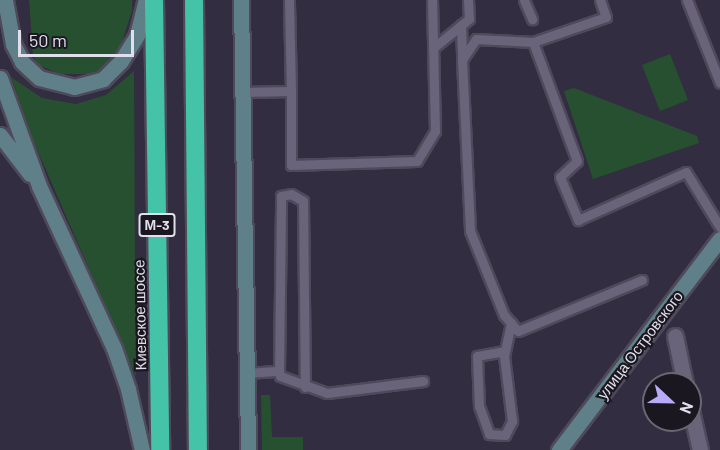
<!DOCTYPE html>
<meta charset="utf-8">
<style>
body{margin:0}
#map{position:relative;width:720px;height:450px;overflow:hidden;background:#332d41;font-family:Barlow,sans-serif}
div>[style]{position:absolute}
.green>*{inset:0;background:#275030}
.roads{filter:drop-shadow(2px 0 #4f4a5b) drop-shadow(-2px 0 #4f4a5b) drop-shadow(0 2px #4f4a5b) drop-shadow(0 -2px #4f4a5b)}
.lane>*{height:9px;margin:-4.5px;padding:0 4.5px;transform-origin:4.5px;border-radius:4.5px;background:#6a647b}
.street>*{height:15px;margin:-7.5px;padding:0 7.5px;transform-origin:7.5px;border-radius:7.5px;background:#6a647b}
.secondary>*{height:15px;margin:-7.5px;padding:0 7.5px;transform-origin:7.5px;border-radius:7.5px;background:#5f8088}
.highway>*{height:18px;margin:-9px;padding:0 9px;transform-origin:9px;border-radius:9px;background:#45c3a8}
span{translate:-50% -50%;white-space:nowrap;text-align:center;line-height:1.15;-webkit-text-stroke:4.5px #1a1720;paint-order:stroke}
.shield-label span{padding:2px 4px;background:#1a1720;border:2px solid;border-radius:4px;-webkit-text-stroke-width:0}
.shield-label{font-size:14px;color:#e2dfec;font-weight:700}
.street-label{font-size:15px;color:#e2dfec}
.north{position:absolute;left:642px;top:372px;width:60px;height:60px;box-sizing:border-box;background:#1a1720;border:2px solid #6a6772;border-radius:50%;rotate:112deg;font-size:16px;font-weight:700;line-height:24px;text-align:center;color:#e2dfec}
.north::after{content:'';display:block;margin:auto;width:21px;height:27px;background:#b8abf7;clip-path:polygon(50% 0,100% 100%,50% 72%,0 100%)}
.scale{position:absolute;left:18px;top:30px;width:116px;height:27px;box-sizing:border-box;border:3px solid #e2dfec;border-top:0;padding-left:8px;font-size:18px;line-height:21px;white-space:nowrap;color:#e2dfec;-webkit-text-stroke:4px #1a1720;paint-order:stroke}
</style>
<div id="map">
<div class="green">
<i style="clip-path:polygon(29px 0,132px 0,132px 11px,120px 48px,109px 65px,91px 74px,59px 74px,37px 64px,33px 55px)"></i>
<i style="clip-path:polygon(670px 54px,688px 100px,660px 111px,642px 65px)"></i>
<i style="clip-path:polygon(134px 71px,135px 263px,136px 377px,33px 140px,11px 77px,42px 98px,76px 104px,106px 95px)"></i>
<i style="clip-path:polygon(574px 88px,697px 136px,699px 143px,593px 179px,564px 91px)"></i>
<i style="clip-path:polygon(261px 395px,270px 395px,272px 437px,303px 437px,303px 450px,262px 450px)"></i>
</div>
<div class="roads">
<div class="lane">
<i style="left:524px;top:0;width:21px;rotate:67deg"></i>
<i style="left:600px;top:0;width:18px;rotate:71deg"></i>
<i style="left:606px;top:17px;width:77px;rotate:161.1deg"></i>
<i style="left:533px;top:42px;width:57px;rotate:-177deg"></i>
<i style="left:476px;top:39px;width:25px;rotate:124deg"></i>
<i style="left:462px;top:60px;width:171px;rotate:87.3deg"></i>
<i style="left:470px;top:231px;width:91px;rotate:68deg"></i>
<i style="left:504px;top:315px;width:21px;rotate:49deg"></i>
<i style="left:518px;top:331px;width:134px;rotate:-22.4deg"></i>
<i style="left:687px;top:0;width:89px;rotate:68.3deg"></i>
<i style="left:461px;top:25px;width:35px;rotate:88deg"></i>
<i style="left:533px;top:42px;width:127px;rotate:69.7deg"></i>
<i style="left:577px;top:161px;width:23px;rotate:137deg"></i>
<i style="left:560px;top:177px;width:47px;rotate:67.3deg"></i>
<i style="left:578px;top:220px;width:118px;rotate:-24deg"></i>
<i style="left:686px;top:172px;width:65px;rotate:58.3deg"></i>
<i style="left:433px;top:48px;width:46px;rotate:-38.9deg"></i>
<i style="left:469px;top:19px;width:19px;rotate:-93deg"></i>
<i style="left:291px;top:91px;width:74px;rotate:90deg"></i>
<i style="left:291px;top:165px;width:126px;rotate:-1.8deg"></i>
<i style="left:417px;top:161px;width:35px;rotate:-59deg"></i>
<i style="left:435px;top:131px;width:131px;rotate:-91.3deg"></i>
<i style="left:243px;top:92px;width:48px;rotate:-1.2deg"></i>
<i style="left:291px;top:91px;width:91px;rotate:-91.3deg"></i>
<i style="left:505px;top:351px;width:28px;rotate:170deg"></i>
<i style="left:477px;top:356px;width:50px;rotate:87.7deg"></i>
<i style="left:479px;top:406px;width:30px;rotate:70deg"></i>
<i style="left:489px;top:434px;width:16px;rotate:4deg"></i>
<i style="left:505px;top:435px;width:16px;rotate:-63deg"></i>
<i style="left:512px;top:421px;width:65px;rotate:-97deg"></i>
<i style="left:504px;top:356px;width:34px;rotate:-78deg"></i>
<i style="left:279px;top:371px;width:5px;rotate:79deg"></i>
<i style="left:280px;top:376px;width:50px;rotate:19.9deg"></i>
<i style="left:327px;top:393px;width:97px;rotate:-7.1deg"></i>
<i style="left:247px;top:373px;width:32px;rotate:-4deg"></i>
<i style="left:279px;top:371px;width:175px;rotate:-89.3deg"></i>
<i style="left:281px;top:196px;width:10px;rotate:-11deg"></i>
<i style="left:291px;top:194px;width:14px;rotate:30deg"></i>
<i style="left:303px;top:201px;width:186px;rotate:89.4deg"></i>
</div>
<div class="street">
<i style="left:675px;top:336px;width:49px;rotate:78.2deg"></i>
<i style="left:690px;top:406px;width:45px;rotate:77.2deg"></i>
</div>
<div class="secondary">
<i style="left:5px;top:0;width:45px;rotate:79.7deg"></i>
<i style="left:13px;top:44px;width:20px;rotate:63deg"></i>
<i style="left:22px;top:62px;width:23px;rotate:43deg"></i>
<i style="left:39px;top:78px;width:36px;rotate:14deg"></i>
<i style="left:74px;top:87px;width:30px;rotate:-15deg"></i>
<i style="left:103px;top:79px;width:25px;rotate:-45deg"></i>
<i style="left:121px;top:61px;width:31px;rotate:-58deg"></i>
<i style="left:137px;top:35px;width:36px;rotate:-76deg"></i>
<i style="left:241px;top:0;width:450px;rotate:89.1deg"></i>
<i style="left:0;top:78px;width:115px;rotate:70.1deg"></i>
<i style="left:39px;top:186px;width:179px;rotate:65.2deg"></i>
<i style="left:114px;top:348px;width:43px;rotate:71.1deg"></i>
<i style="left:128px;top:389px;width:63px;rotate:77.1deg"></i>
<i style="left:0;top:135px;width:49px;rotate:52.4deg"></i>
<i style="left:559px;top:450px;width:265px;rotate:-52.7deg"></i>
</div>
<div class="highway">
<i style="left:154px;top:0;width:450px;rotate:89.2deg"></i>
<i style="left:194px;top:0;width:450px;rotate:89.5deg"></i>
</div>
</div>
<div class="shield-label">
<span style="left:157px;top:225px">М-3</span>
</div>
<div class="street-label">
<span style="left:140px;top:315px;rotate:-91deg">Киевское шоссе</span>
<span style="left:640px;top:345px;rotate:-53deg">улица Островского</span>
</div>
<div class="north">N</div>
<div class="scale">50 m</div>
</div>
